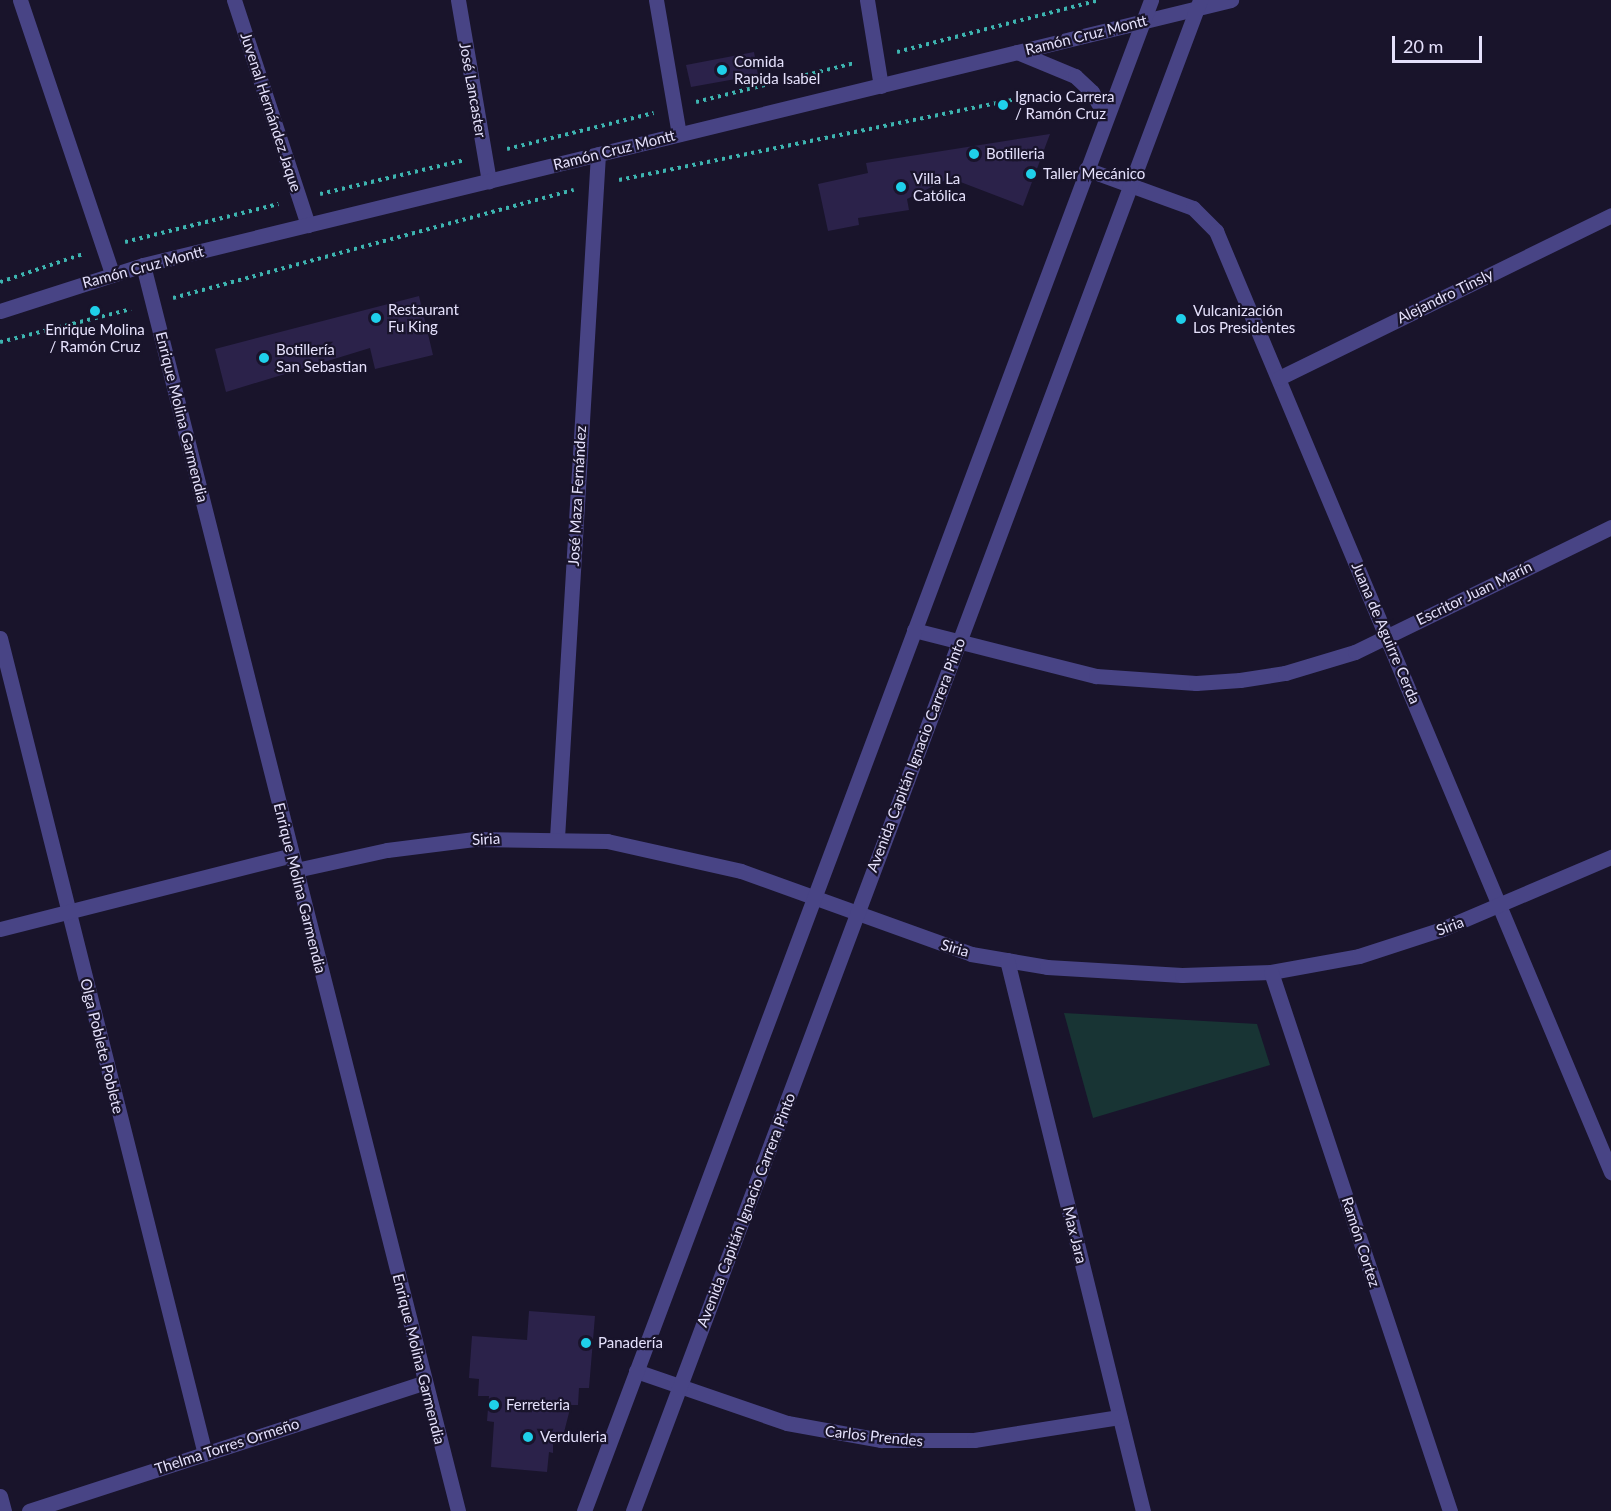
<!DOCTYPE html>
<meta charset="utf-8">
<style>
body{margin:0}
#map{position:relative;width:1611px;height:1511px;overflow:hidden;background:#19142b;font-family:Lato,sans-serif}
div>[style]{position:absolute}
.green>*{inset:0;background:#183434}
.building>*{inset:0;background:#2b224a}
.path>*{height:4px;margin-top:-2px;transform-origin:0;background:repeating-linear-gradient(90deg,#3db4b0 0 3px,transparent 0 7.5px)}
.minor>*{height:15px;margin:-7.5px;padding:0 7.5px;transform-origin:7.5px;border-radius:7.5px;background:#484485}
.tertiary>*{height:15px;margin:-7.5px;padding:0 7.5px;transform-origin:7.5px;border-radius:7.5px;background:#484485}
.dots>*{width:16px;height:16px;translate:-50% -50%;box-sizing:border-box;border:3px solid #19142b;border-radius:50%}
span{translate:-50% -50%;white-space:nowrap;text-align:center;line-height:1.15;-webkit-text-stroke:4.5px #19142b;paint-order:stroke}
.street-label{font-size:15px;color:#e5e1fc}
.poi-label{font-size:15px;color:#e5e1fc}
.left{translate:0 -50%;text-align:left}
.scale{position:absolute;left:1392px;top:36px;width:90px;height:27px;box-sizing:border-box;border:3px solid #e5e1fc;border-top:0;padding-left:8px;font-size:18px;line-height:21px;white-space:nowrap;color:#e5e1fc;-webkit-text-stroke:4px #19142b;paint-order:stroke}
</style>
<div id="map">
<div class="green">
<i style="clip-path:polygon(1064px 1013px,1257px 1024px,1270px 1065px,1093px 1118px)"></i>
</div>
<div class="building">
<i style="clip-path:polygon(754px 52px,758px 75px,691px 87px,686px 65px)"></i>
<i style="clip-path:polygon(1050px 134px,1023px 206px,950px 178px,907px 199px,909px 210px,858px 218px,859px 225px,828px 231px,818px 184px,868px 173px,866px 163px)"></i>
<i style="clip-path:polygon(419px 296px,433px 355px,375px 369px,370px 348px,226px 392px,215px 349px)"></i>
<i style="clip-path:polygon(529px 1311px,595px 1316px,589px 1388px,579px 1388px,578px 1405px,571px 1405px,561px 1444px,553px 1444px,553px 1453px,549px 1452px,547px 1472px,491px 1467px,494px 1422px,487px 1421px,489px 1396px,478px 1396px,479px 1379px,469px 1378px,472px 1336px,527px 1340px)"></i>
</div>
<div class="path">
<i style="left:897px;top:52px;width:209px;rotate:-14.4deg"></i>
<i style="left:696px;top:102px;width:164px;rotate:-13.8deg"></i>
<i style="left:507px;top:149px;width:151px;rotate:-13.8deg"></i>
<i style="left:619px;top:180px;width:427px;rotate:-11.5deg"></i>
<i style="left:1037px;top:95px;width:22px;rotate:3deg"></i>
<i style="left:320px;top:194px;width:149px;rotate:-13.2deg"></i>
<i style="left:125px;top:242px;width:158px;rotate:-13.9deg"></i>
<i style="left:0;top:282px;width:88px;rotate:-18.6deg"></i>
<i style="left:173px;top:298px;width:415px;rotate:-15.1deg"></i>
<i style="left:0;top:342px;width:135px;rotate:-14.1deg"></i>
</div>
<div class="minor">
<i style="left:20px;top:0;width:289px;rotate:71.4deg"></i>
<i style="left:234px;top:0;width:237px;rotate:71.8deg"></i>
<i style="left:458px;top:0;width:184px;rotate:80.3deg"></i>
<i style="left:656px;top:0;width:136px;rotate:80.3deg"></i>
<i style="left:867px;top:0;width:87px;rotate:80.8deg"></i>
<i style="left:1086px;top:169px;width:114px;rotate:20deg"></i>
<i style="left:1193px;top:208px;width:33px;rotate:45deg"></i>
<i style="left:1216px;top:231px;width:1021px;rotate:67.23deg"></i>
<i style="left:143px;top:265px;width:1285px;rotate:75.81deg"></i>
<i style="left:1279px;top:378px;width:370px;rotate:-26.1deg"></i>
<i style="left:914px;top:630px;width:188px;rotate:14.2deg"></i>
<i style="left:1096px;top:676px;width:100px;rotate:4deg"></i>
<i style="left:1196px;top:683px;width:44px;rotate:-3.9deg"></i>
<i style="left:1240px;top:680px;width:46px;rotate:-8.8deg"></i>
<i style="left:1285px;top:673px;width:73px;rotate:-16.7deg"></i>
<i style="left:1355px;top:652px;width:285px;rotate:-26deg"></i>
<i style="left:0;top:638px;width:841px;rotate:75.9deg"></i>
<i style="left:557px;top:838px;width:685px;rotate:-86.57deg"></i>
<i style="left:296px;top:870px;width:93px;rotate:-12.4deg"></i>
<i style="left:387px;top:850px;width:88px;rotate:-7.2deg"></i>
<i style="left:474px;top:839px;width:133px;rotate:0.9deg"></i>
<i style="left:607px;top:841px;width:137px;rotate:12.6deg"></i>
<i style="left:741px;top:871px;width:245px;rotate:19.8deg"></i>
<i style="left:971px;top:954px;width:77px;rotate:9.7deg"></i>
<i style="left:1047px;top:967px;width:135px;rotate:3.4deg"></i>
<i style="left:1182px;top:975px;width:89px;rotate:-1.9deg"></i>
<i style="left:1271px;top:972px;width:89px;rotate:-10.3deg"></i>
<i style="left:1359px;top:956px;width:87px;rotate:-18deg"></i>
<i style="left:1442px;top:929px;width:184px;rotate:-23.1deg"></i>
<i style="left:0;top:929px;width:301px;rotate:-14.2deg"></i>
<i style="left:1007px;top:960px;width:568px;rotate:76.14deg"></i>
<i style="left:1271px;top:972px;width:568px;rotate:71.63deg"></i>
<i style="left:636px;top:1371px;width:160px;rotate:19deg"></i>
<i style="left:787px;top:1423px;width:96px;rotate:10.3deg"></i>
<i style="left:881px;top:1440px;width:93px"></i>
<i style="left:974px;top:1440px;width:147px;rotate:-9deg"></i>
<i style="left:0;top:1496px;width:16px;rotate:75deg"></i>
<i style="left:29px;top:1511px;width:416px;rotate:-18deg"></i>
</div>
<div class="tertiary">
<i style="left:1017px;top:52px;width:63px;rotate:22.5deg"></i>
<i style="left:1075px;top:76px;width:23px;rotate:43deg"></i>
<i style="left:1092px;top:92px;width:29px;rotate:61deg"></i>
<i style="left:0;top:311px;width:150px;rotate:-17.8deg"></i>
<i style="left:143px;top:265px;width:1120px;rotate:-13.69deg"></i>
<i style="left:584px;top:1511px;width:1614px;rotate:-69.43deg"></i>
<i style="left:633px;top:1511px;width:1614px;rotate:-69.43deg"></i>
</div>
<div class="dots">
<i style="left:722px;top:70px;background:#1fd0ea"></i>
<i style="left:1003px;top:105px;background:#1fd0ea"></i>
<i style="left:974px;top:154px;background:#1fd0ea"></i>
<i style="left:1031px;top:174px;background:#1fd0ea"></i>
<i style="left:901px;top:187px;background:#1fd0ea"></i>
<i style="left:95px;top:311px;background:#1fd0ea"></i>
<i style="left:376px;top:318px;background:#1fd0ea"></i>
<i style="left:1181px;top:319px;background:#1fd0ea"></i>
<i style="left:264px;top:358px;background:#1fd0ea"></i>
<i style="left:586px;top:1343px;background:#1fd0ea"></i>
<i style="left:494px;top:1405px;background:#1fd0ea"></i>
<i style="left:528px;top:1437px;background:#1fd0ea"></i>
</div>
<div class="street-label">
<span style="left:1086px;top:35px;rotate:-14deg">Ramón Cruz Montt</span>
<span style="left:473px;top:90px;rotate:80deg">José Lancaster</span>
<span style="left:271px;top:112px;rotate:72deg">Juvenal Hernández Jaque</span>
<span style="left:614px;top:150px;rotate:-14deg">Ramón Cruz Montt</span>
<span style="left:143px;top:267px;rotate:-15deg">Ramón Cruz Montt</span>
<span style="left:1445px;top:296px;rotate:-26deg">Alejandro Tinsly</span>
<span style="left:182px;top:417px;rotate:76deg">Enrique Molina Garmendia</span>
<span style="left:577px;top:496px;rotate:-87deg">José Maza Fernández</span>
<span style="left:1474px;top:593px;rotate:-26deg">Escritor Juan Marín</span>
<span style="left:1386px;top:633px;rotate:67deg">Juana de Aguirre Cerda</span>
<span style="left:916px;top:755px;rotate:-69deg">Avenida Capitán Ignacio Carrera Pinto</span>
<span style="left:486px;top:839px;rotate:-3deg">Siria</span>
<span style="left:300px;top:888px;rotate:76deg">Enrique Molina Garmendia</span>
<span style="left:1450px;top:926px;rotate:-21deg">Siria</span>
<span style="left:955px;top:948px;rotate:16deg">Siria</span>
<span style="left:102px;top:1046px;rotate:76deg">Olga Poblete Poblete</span>
<span style="left:746px;top:1210px;rotate:-69deg">Avenida Capitán Ignacio Carrera Pinto</span>
<span style="left:1075px;top:1235px;rotate:76deg">Max Jara</span>
<span style="left:1361px;top:1242px;rotate:72deg">Ramón Cortez</span>
<span style="left:419px;top:1359px;rotate:76deg">Enrique Molina Garmendia</span>
<span style="left:874px;top:1436px;rotate:6deg">Carlos Prendes</span>
<span style="left:227px;top:1446px;rotate:-18deg">Thelma Torres Ormeño</span>
</div>
<div class="poi-label">
<span class="left" style="left:734px;top:70px">Comida<br>Rapida Isabel</span>
<span class="left" style="left:1015px;top:105px">Ignacio Carrera<br>/ Ramón Cruz</span>
<span class="left" style="left:986px;top:154px">Botilleria</span>
<span class="left" style="left:1043px;top:174px">Taller Mecánico</span>
<span class="left" style="left:913px;top:187px">Villa La<br>Católica</span>
<span class="left" style="left:388px;top:318px">Restaurant<br>Fu King</span>
<span class="left" style="left:1193px;top:319px">Vulcanización<br>Los Presidentes</span>
<span style="left:95px;top:338px">Enrique Molina<br>/ Ramón Cruz</span>
<span class="left" style="left:276px;top:358px">Botillería<br>San Sebastian</span>
<span class="left" style="left:598px;top:1343px">Panadería</span>
<span class="left" style="left:506px;top:1405px">Ferreteria</span>
<span class="left" style="left:540px;top:1437px">Verduleria</span>
</div>
<div class="scale">20 m</div>
</div>
